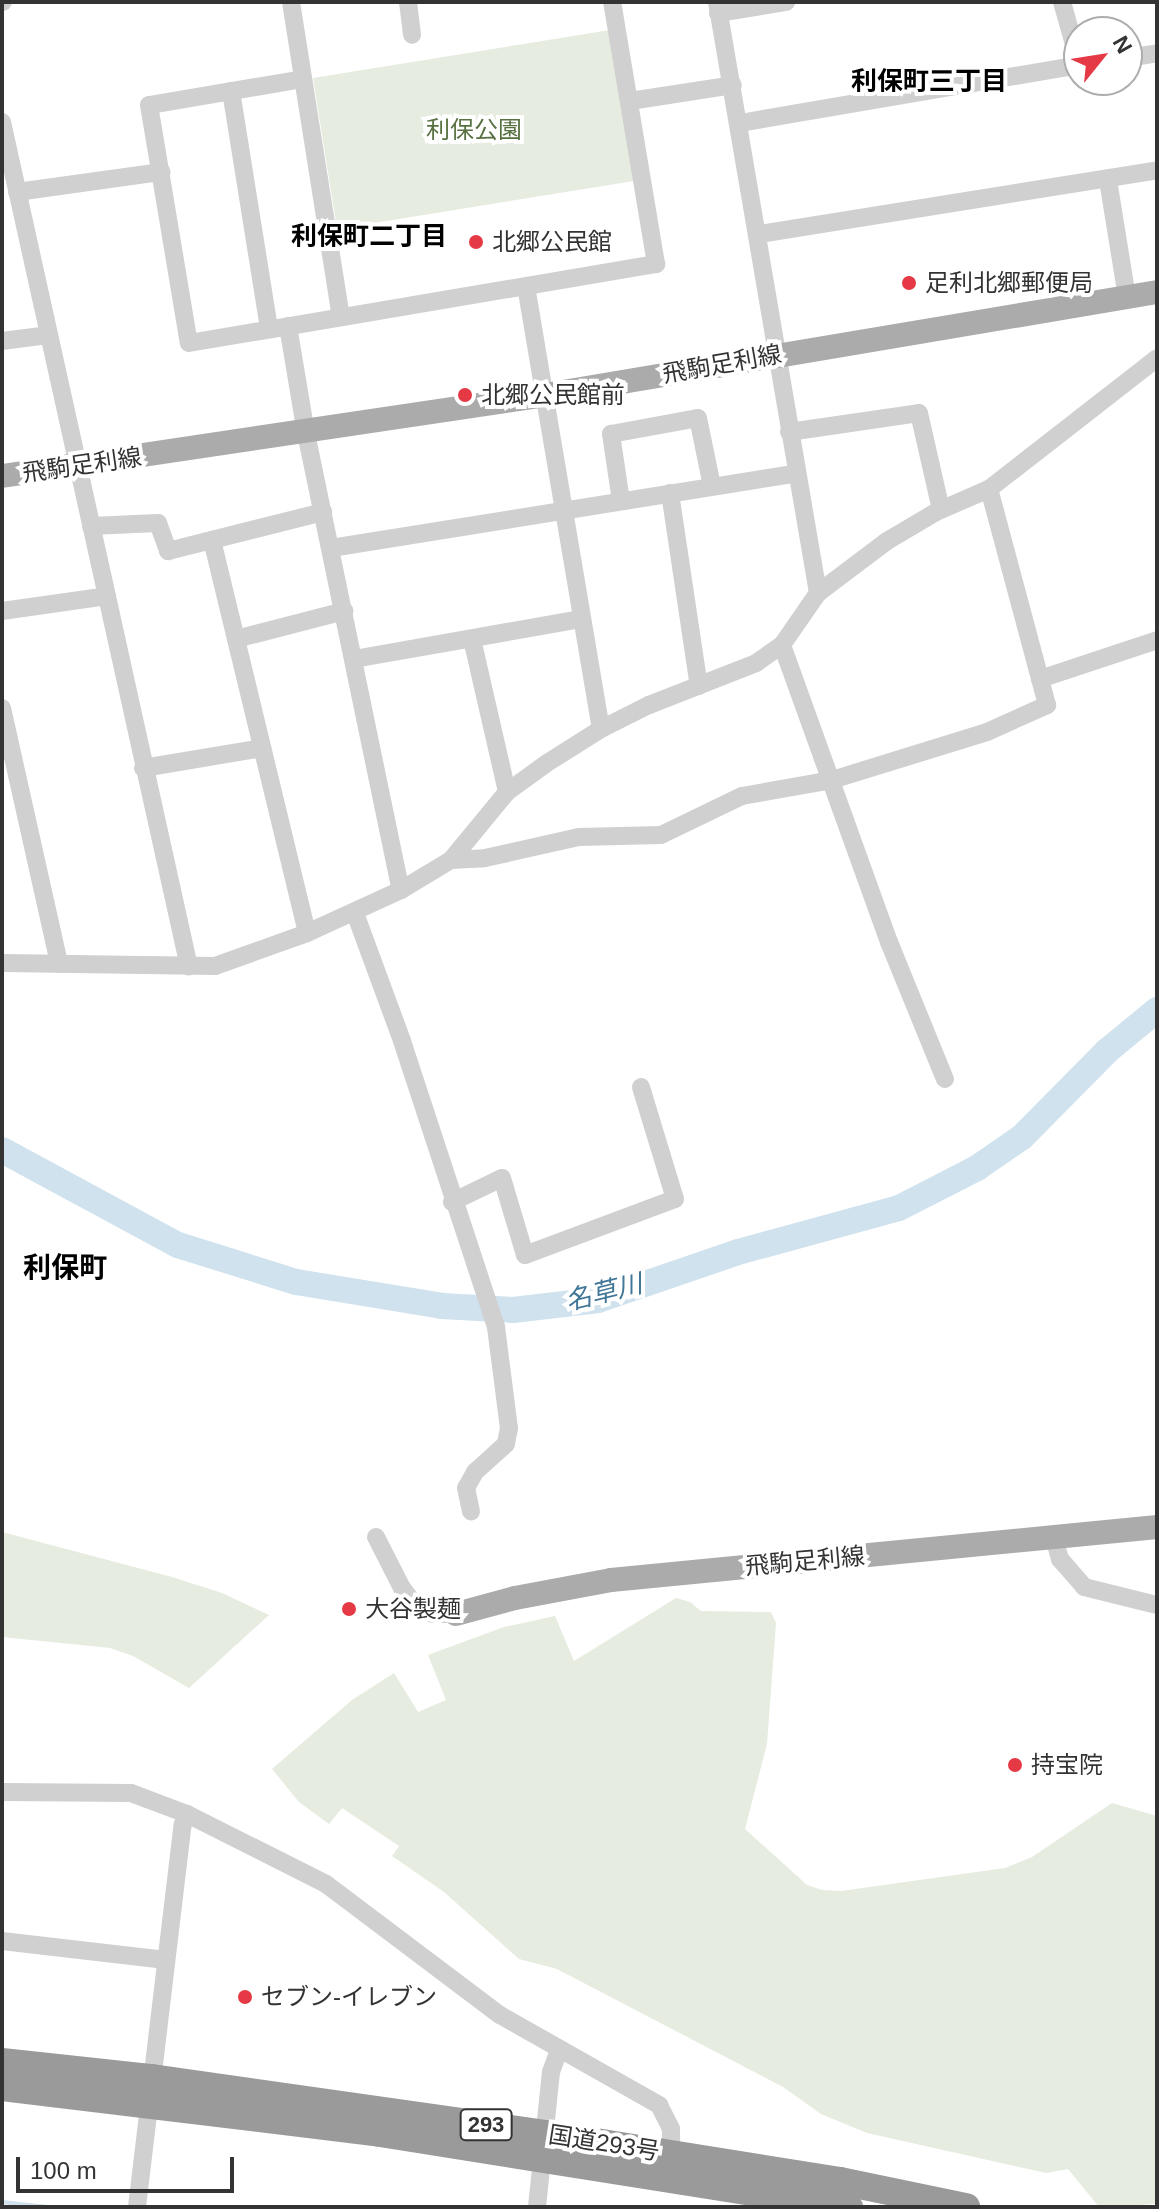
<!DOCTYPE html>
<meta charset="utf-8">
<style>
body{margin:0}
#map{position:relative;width:1159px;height:2209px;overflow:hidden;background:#fff;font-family:Arial,"Noto Sans JP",sans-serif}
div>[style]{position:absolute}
.green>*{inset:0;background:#e6ecdf}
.stream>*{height:4px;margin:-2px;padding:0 2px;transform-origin:2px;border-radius:2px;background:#cfe2ee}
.river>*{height:26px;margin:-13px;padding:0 13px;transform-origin:13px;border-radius:13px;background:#cfe2ee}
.minor>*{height:18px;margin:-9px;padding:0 9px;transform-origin:9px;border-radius:9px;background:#d0d0d0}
.major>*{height:24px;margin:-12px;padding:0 12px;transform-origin:12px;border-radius:12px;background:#ababab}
.highway>*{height:28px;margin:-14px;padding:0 14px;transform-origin:14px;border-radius:14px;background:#9a9a9a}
.dots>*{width:22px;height:22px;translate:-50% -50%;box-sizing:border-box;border:4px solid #fff;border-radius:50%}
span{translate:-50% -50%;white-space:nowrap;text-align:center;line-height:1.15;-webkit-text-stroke:8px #fff;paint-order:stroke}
.shield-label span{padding:2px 6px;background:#fff;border:2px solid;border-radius:6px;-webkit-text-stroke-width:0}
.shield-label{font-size:22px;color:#333;font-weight:700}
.park-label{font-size:24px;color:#56703f}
.poi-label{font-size:24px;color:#333}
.left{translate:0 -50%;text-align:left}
.street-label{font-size:24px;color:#333}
.neighbourhood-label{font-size:26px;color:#000;font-weight:700}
.water-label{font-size:26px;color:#3f7597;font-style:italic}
.quarter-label{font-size:28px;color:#000;font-weight:700}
.frame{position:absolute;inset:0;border:4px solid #333;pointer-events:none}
.north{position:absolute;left:1063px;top:16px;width:80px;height:80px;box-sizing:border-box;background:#fff;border:2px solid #adadad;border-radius:50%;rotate:60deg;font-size:22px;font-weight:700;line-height:32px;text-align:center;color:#333}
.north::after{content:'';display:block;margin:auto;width:28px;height:36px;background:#e63946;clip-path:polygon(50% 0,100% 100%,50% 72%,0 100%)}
.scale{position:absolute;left:16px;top:2157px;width:218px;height:36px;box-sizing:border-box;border:4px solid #333;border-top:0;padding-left:10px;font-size:24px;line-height:28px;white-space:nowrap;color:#333;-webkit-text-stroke:6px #fff;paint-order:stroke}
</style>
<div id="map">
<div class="green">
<i style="clip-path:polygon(610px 30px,634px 181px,337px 229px,313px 78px)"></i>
<i style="clip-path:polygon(2px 1532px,172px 1577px,222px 1593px,269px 1615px,189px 1688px,133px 1656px,110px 1648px,2px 1637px)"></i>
<i style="clip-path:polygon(676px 1598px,690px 1602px,701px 1611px,771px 1612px,776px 1623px,767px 1744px,745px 1829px,807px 1885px,822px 1890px,841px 1891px,1005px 1868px,1032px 1857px,1112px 1803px,1157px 1816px,1157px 2204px,1099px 2207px,1068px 2169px,1046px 2173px,867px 2133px,821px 2114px,783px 2087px,557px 1969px,519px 1959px,444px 1892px,392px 1856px,399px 1846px,342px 1808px,329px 1824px,299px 1802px,272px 1769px,352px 1700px,394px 1673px,418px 1712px,446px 1700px,428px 1655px,504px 1627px,555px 1616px,574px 1661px)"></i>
</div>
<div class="stream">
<i style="left:2px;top:2202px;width:46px;rotate:6.2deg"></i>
</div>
<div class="river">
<i style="left:2px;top:1150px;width:200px;rotate:28.4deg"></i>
<i style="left:178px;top:1245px;width:124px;rotate:17.4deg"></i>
<i style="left:296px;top:1282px;width:148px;rotate:9.3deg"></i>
<i style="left:442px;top:1306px;width:71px;rotate:3.2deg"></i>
<i style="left:513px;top:1310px;width:86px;rotate:-6.7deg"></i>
<i style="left:598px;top:1300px;width:148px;rotate:-18.9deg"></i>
<i style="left:738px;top:1252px;width:167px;rotate:-15.3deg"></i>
<i style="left:899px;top:1208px;width:88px;rotate:-27.1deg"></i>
<i style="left:977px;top:1168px;width:55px;rotate:-34.6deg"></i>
<i style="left:1022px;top:1137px;width:121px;rotate:-45.3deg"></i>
<i style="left:1107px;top:1051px;width:65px;rotate:-39.4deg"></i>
</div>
<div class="minor">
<i style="left:2px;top:2px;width:1px"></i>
<i style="left:291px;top:2px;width:319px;rotate:81deg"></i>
<i style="left:408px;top:2px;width:33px;rotate:83deg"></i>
<i style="left:717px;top:2px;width:600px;rotate:80.3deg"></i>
<i style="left:1062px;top:2px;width:62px;rotate:74.2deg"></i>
<i style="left:718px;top:13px;width:69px;rotate:-9.2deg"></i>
<i style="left:1127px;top:58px;width:30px;rotate:-9deg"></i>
<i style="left:303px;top:79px;width:156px;rotate:170.4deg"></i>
<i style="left:149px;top:105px;width:241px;rotate:80.5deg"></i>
<i style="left:189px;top:343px;width:474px;rotate:-9.6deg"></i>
<i style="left:656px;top:264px;width:266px;rotate:-99.5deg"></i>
<i style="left:231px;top:91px;width:241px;rotate:80.9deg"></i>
<i style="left:630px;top:101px;width:104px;rotate:-8.8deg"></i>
<i style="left:2px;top:122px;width:865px;rotate:77.52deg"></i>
<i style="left:740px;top:123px;width:344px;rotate:-9.7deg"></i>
<i style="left:1108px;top:180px;width:119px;rotate:80.8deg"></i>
<i style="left:17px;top:192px;width:146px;rotate:-7.9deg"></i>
<i style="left:759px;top:234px;width:403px;rotate:-9.1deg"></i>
<i style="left:526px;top:286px;width:449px;rotate:80.4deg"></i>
<i style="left:288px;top:326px;width:109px;rotate:80.5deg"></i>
<i style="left:306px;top:433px;width:467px;rotate:78.3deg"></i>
<i style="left:2px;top:341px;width:46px;rotate:-7.4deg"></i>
<i style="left:789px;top:432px;width:131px;rotate:-8.3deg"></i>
<i style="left:919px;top:413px;width:99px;rotate:77.2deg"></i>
<i style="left:670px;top:493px;width:195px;rotate:81.5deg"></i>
<i style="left:621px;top:501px;width:68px;rotate:-98.5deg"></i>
<i style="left:611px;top:434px;width:88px;rotate:-10.4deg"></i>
<i style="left:698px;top:418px;width:69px;rotate:78.4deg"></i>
<i style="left:91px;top:526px;width:67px;rotate:-2.6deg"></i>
<i style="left:158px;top:523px;width:30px;rotate:70deg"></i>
<i style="left:168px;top:551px;width:160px;rotate:-14.1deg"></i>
<i style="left:212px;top:540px;width:404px;rotate:76.4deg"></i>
<i style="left:331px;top:548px;width:472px;rotate:-9.1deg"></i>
<i style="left:2px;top:611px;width:106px;rotate:-8.1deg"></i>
<i style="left:236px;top:639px;width:112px;rotate:-14.5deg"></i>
<i style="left:472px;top:639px;width:157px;rotate:77.1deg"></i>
<i style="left:782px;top:645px;width:316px;rotate:70.2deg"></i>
<i style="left:889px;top:942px;width:148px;rotate:67.8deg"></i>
<i style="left:354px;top:659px;width:231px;rotate:-10deg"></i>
<i style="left:1040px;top:679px;width:123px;rotate:-18.4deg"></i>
<i style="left:2px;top:708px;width:262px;rotate:77.4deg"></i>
<i style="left:143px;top:768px;width:121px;rotate:-9.5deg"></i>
<i style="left:451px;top:860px;width:34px;rotate:-3deg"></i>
<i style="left:485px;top:858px;width:96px;rotate:-12.6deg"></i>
<i style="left:579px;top:837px;width:82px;rotate:-1.4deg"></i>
<i style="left:661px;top:835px;width:90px;rotate:-25.7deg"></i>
<i style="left:742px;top:796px;width:91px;rotate:-10.1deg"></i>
<i style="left:832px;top:780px;width:162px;rotate:-17.2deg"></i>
<i style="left:987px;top:732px;width:66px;rotate:-24.2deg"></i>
<i style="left:1047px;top:705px;width:224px;rotate:-105deg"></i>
<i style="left:355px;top:913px;width:136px;rotate:69.8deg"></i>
<i style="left:402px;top:1041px;width:301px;rotate:71.8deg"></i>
<i style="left:496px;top:1327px;width:102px;rotate:82.7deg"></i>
<i style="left:509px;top:1428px;width:16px;rotate:101deg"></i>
<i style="left:506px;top:1444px;width:42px;rotate:137.9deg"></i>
<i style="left:475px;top:1472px;width:18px;rotate:119deg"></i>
<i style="left:466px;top:1488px;width:24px;rotate:78deg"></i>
<i style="left:2px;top:963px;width:213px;rotate:0.8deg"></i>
<i style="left:215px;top:966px;width:98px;rotate:-19.7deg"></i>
<i style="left:307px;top:933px;width:103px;rotate:-24.6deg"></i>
<i style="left:401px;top:890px;width:58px;rotate:-31deg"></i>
<i style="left:451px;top:860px;width:88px;rotate:-50.5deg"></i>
<i style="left:507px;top:792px;width:49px;rotate:-35.9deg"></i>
<i style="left:547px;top:763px;width:64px;rotate:-32.2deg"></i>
<i style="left:601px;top:729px;width:54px;rotate:-26.6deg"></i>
<i style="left:649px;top:705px;width:115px;rotate:-21.4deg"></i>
<i style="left:756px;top:663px;width:32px;rotate:-35deg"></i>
<i style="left:782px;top:645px;width:63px;rotate:-55.3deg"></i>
<i style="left:818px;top:593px;width:86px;rotate:-37deg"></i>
<i style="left:887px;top:541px;width:57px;rotate:-30.6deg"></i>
<i style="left:936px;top:512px;width:58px;rotate:-23.5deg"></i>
<i style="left:989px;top:489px;width:213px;rotate:-37.9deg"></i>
<i style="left:452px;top:1202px;width:55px;rotate:-25.6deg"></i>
<i style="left:502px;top:1178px;width:80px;rotate:73.4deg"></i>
<i style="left:525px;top:1255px;width:160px;rotate:-20.5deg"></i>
<i style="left:675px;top:1199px;width:117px;rotate:-106.9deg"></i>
<i style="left:376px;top:1537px;width:57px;rotate:63deg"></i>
<i style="left:402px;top:1588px;width:21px;rotate:53deg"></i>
<i style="left:415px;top:1605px;width:20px;rotate:27deg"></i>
<i style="left:433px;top:1614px;width:23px"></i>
<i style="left:1054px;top:1537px;width:23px;rotate:75deg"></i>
<i style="left:1060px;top:1559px;width:37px;rotate:49deg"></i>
<i style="left:1084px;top:1587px;width:75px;rotate:13.9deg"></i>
<i style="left:2px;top:1792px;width:129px;rotate:0.4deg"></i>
<i style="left:131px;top:1793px;width:60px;rotate:20.6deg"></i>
<i style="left:187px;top:1814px;width:156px;rotate:26.7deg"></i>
<i style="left:326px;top:1884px;width:218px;rotate:37deg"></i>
<i style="left:500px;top:2015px;width:183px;rotate:29.5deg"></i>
<i style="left:659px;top:2105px;width:27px;rotate:63deg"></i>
<i style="left:671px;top:2129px;width:25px;rotate:90deg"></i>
<i style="left:2px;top:1941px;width:165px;rotate:6.6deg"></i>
<i style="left:137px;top:2207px;width:386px;rotate:-83.2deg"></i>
<i style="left:183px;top:1824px;width:11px;rotate:-68deg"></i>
<i style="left:537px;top:2207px;width:136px;rotate:-84.1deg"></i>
<i style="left:551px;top:2072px;width:23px;rotate:-70deg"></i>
</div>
<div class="major">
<i style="left:2px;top:476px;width:549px;rotate:-8.48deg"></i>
<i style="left:545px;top:395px;width:621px;rotate:-9.55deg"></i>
<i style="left:456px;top:1614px;width:61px;rotate:-15.2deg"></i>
<i style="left:515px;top:1598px;width:98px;rotate:-10.6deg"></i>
<i style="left:611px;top:1580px;width:549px;rotate:-5.54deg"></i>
</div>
<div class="highway">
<i style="left:2px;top:2062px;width:151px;rotate:6.1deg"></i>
<i style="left:152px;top:2078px;width:398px;rotate:8.1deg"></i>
<i style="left:546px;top:2134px;width:298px;rotate:9.1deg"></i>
<i style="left:840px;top:2181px;width:129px;rotate:11.7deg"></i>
<i style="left:2px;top:2087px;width:381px;rotate:6.9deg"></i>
<i style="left:380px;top:2133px;width:475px;rotate:9deg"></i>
</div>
<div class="dots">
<i style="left:476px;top:242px;background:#e63946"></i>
<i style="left:909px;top:283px;background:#e63946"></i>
<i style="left:465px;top:395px;background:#e63946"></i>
<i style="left:349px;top:1609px;background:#e63946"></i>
<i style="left:1015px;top:1765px;background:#e63946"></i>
<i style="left:245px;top:1997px;background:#e63946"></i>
</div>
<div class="shield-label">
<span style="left:486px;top:2125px">293</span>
</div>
<div class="park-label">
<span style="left:474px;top:130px">利保公園</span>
</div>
<div class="poi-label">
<span class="left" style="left:492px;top:242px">北郷公民館</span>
<span class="left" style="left:925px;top:283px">足利北郷郵便局</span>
<span class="left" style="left:481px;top:395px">北郷公民館前</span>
<span class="left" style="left:365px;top:1609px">大谷製麺</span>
<span class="left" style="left:1031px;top:1765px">持宝院</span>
<span class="left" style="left:261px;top:1997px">セブン-イレブン</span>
</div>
<div class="street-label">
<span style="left:722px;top:364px;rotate:-10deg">飛駒足利線</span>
<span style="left:82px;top:465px;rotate:-8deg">飛駒足利線</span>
<span style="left:805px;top:1561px;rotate:-5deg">飛駒足利線</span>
<span style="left:604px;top:2143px;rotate:9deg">国道293号</span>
</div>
<div class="neighbourhood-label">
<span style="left:929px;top:82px">利保町三丁目</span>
<span style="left:369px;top:237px">利保町二丁目</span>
</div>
<div class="water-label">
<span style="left:604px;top:1293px;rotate:-14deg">名草川</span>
</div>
<div class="quarter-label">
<span style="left:65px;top:1268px">利保町</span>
</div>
<div class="frame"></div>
<div class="north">N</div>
<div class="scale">100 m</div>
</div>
